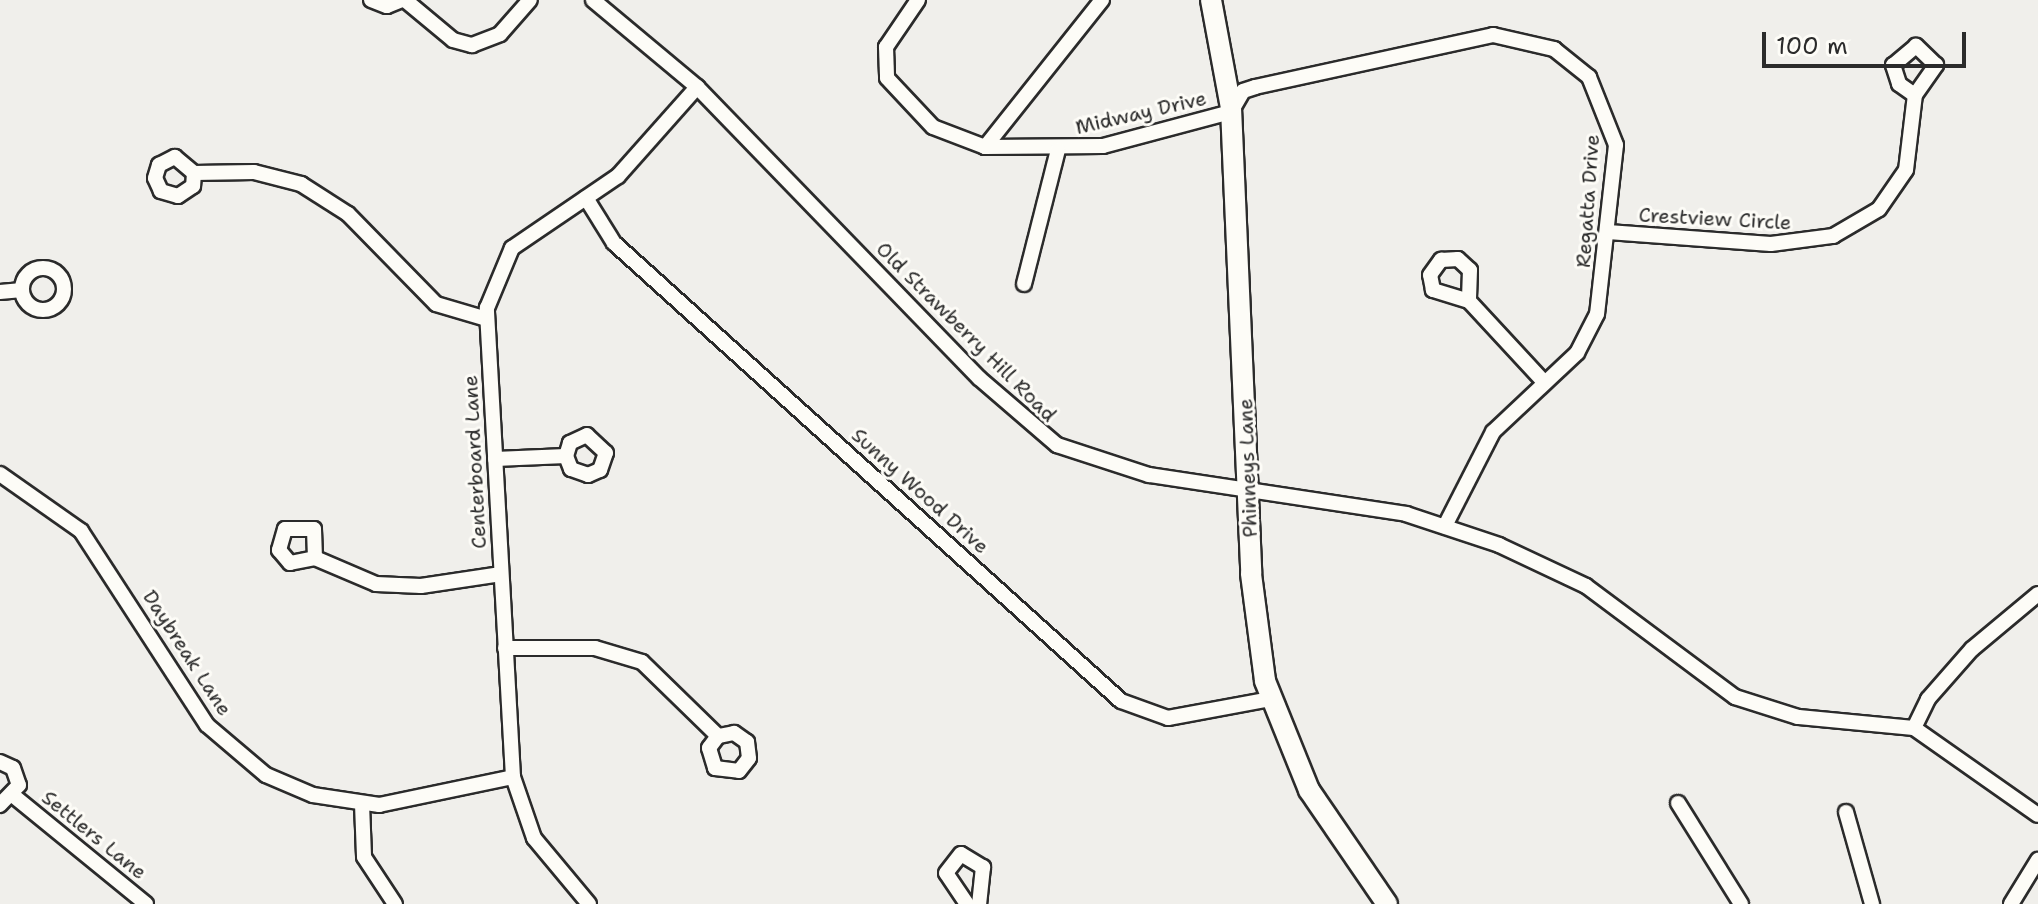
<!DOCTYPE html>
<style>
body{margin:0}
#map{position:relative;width:2038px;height:904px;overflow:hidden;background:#f0efeb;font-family:"Shantell Sans",sans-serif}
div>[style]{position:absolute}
.roads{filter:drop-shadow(2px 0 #2b2b2b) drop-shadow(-2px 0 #2b2b2b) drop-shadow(0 2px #2b2b2b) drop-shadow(0 -2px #2b2b2b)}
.street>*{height:14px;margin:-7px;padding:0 7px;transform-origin:7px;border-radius:7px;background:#fdfcf7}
.street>.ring{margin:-7px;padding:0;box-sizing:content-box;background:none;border:14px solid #fdfcf7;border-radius:50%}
.secondary>*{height:20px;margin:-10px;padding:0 10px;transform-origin:10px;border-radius:10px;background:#fdfcf7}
span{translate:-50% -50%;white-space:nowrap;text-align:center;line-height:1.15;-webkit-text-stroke:6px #fdfcf7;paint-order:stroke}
.street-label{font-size:20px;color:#2b2b2b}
.scale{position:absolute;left:1762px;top:32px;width:204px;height:36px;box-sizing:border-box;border:4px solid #2b2b2b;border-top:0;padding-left:10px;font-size:24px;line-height:28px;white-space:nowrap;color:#2b2b2b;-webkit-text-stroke:6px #fdfcf7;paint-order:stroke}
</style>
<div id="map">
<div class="roads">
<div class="street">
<i style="left:371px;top:0;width:17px;rotate:21deg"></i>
<i style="left:387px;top:6px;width:16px;rotate:-22deg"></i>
<i style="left:405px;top:0;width:62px;rotate:39.8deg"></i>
<i style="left:453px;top:40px;width:20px;rotate:15deg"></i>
<i style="left:472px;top:45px;width:30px;rotate:-21deg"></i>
<i style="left:500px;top:34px;width:45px;rotate:-48.6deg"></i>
<i style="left:593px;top:0;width:136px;rotate:39.9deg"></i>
<i style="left:697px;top:87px;width:405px;rotate:45.9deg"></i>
<i style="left:979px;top:378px;width:103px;rotate:40.7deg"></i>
<i style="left:1057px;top:445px;width:97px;rotate:18.1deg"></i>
<i style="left:1149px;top:475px;width:260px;rotate:8.6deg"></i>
<i style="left:1406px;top:514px;width:98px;rotate:18.4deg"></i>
<i style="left:1499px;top:545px;width:96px;rotate:25.2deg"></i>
<i style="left:1586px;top:586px;width:186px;rotate:36.7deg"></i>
<i style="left:1735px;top:697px;width:66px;rotate:17.6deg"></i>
<i style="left:1798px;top:717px;width:117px;rotate:5.4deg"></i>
<i style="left:1914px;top:728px;width:151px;rotate:35.1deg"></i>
<i style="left:918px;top:0;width:57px;rotate:124.2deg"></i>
<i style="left:886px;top:47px;width:31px;rotate:88deg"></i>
<i style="left:887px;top:78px;width:67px;rotate:46.8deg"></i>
<i style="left:933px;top:127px;width:56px;rotate:21deg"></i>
<i style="left:985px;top:147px;width:118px;rotate:-0.5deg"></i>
<i style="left:1103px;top:146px;width:132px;rotate:-14.9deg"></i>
<i style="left:1231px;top:112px;width:24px;rotate:-60deg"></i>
<i style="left:1243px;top:91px;width:13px;rotate:-18deg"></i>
<i style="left:1255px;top:87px;width:244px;rotate:-12.3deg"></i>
<i style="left:1493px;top:35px;width:63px;rotate:12.9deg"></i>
<i style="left:1554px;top:49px;width:45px;rotate:38.7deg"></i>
<i style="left:1589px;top:77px;width:73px;rotate:68.3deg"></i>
<i style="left:1616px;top:145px;width:170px;rotate:96.4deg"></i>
<i style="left:1597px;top:314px;width:44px;rotate:117.1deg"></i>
<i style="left:1577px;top:353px;width:115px;rotate:136.8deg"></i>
<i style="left:1493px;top:432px;width:106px;rotate:117.1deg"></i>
<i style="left:985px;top:147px;width:188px;rotate:-51.5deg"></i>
<i style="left:194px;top:173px;width:13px;rotate:94deg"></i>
<i style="left:193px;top:186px;width:18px;rotate:146deg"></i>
<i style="left:178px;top:196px;width:18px;rotate:-164deg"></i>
<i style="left:161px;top:191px;width:14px;rotate:-115deg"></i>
<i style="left:155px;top:178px;width:14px;rotate:-73deg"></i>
<i style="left:159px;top:165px;width:18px;rotate:-27deg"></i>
<i style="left:175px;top:157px;width:25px;rotate:40deg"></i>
<i style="left:194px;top:173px;width:60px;rotate:-1deg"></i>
<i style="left:254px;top:172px;width:49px;rotate:14.3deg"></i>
<i style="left:301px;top:184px;width:56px;rotate:32.6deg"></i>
<i style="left:348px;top:214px;width:126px;rotate:45.6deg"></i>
<i style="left:436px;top:304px;width:53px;rotate:16.4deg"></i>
<i style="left:586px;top:198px;width:53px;rotate:58.1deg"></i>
<i style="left:614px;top:243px;width:683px;rotate:42.09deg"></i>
<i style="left:1121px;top:701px;width:50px;rotate:19.9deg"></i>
<i style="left:1168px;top:718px;width:105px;rotate:-10.5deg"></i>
<i style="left:1608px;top:232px;width:163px;rotate:4.2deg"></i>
<i style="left:1771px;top:244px;width:63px;rotate:-7.4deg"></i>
<i style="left:1833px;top:236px;width:53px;rotate:-30.4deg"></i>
<i style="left:1879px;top:209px;width:47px;rotate:-55.3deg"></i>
<i style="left:1906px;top:170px;width:76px;rotate:-83.2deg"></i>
<i style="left:1915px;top:95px;width:37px;rotate:-55deg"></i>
<i style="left:1936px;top:65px;width:28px;rotate:-136deg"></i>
<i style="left:1916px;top:46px;width:30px;rotate:140deg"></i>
<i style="left:1893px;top:65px;width:20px;rotate:72deg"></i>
<i style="left:1899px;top:84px;width:19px;rotate:35deg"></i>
<i class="ring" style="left:22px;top:268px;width:28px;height:28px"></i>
<i style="left:1024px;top:284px;width:138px;rotate:-75.8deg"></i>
<i style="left:0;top:292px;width:22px;rotate:-5deg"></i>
<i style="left:1469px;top:301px;width:38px;rotate:-163deg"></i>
<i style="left:1433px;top:290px;width:15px;rotate:-101deg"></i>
<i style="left:1430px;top:275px;width:19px;rotate:-54deg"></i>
<i style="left:1441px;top:260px;width:17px;rotate:-3deg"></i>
<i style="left:1458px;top:259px;width:16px;rotate:43deg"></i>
<i style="left:1470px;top:270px;width:31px;rotate:92deg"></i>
<i style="left:1469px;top:301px;width:110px;rotate:47.2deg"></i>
<i style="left:495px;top:459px;width:71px;rotate:-2.4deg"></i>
<i style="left:566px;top:456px;width:14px;rotate:69deg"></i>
<i style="left:571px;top:469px;width:18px;rotate:19deg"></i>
<i style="left:588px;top:475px;width:13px;rotate:-23deg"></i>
<i style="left:600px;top:470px;width:18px;rotate:-71deg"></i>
<i style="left:606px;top:453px;width:26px;rotate:-137deg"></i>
<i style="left:587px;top:435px;width:19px;rotate:155deg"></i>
<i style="left:570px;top:443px;width:14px;rotate:107deg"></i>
<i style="left:0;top:474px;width:99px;rotate:35.1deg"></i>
<i style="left:81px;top:531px;width:231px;rotate:57deg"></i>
<i style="left:207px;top:725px;width:77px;rotate:40.3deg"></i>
<i style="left:266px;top:775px;width:51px;rotate:23.1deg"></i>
<i style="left:313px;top:795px;width:67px;rotate:8.6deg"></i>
<i style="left:379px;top:805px;width:137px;rotate:-11.8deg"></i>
<i style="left:315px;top:558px;width:29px;rotate:-92deg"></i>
<i style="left:314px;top:529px;width:29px;rotate:180deg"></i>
<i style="left:285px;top:529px;width:22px;rotate:106deg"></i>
<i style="left:279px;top:550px;width:17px;rotate:50deg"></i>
<i style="left:290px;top:563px;width:25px;rotate:-11deg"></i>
<i style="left:315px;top:558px;width:66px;rotate:23.1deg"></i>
<i style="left:376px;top:584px;width:45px;rotate:2.5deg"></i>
<i style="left:421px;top:586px;width:81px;rotate:-8.5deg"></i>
<i style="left:505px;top:648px;width:90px"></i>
<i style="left:595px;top:648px;width:49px;rotate:16.6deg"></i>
<i style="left:642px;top:662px;width:106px;rotate:44.2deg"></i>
<i style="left:718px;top:736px;width:15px;rotate:127deg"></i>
<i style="left:709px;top:748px;width:21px;rotate:73deg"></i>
<i style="left:715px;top:768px;width:24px;rotate:7deg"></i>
<i style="left:739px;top:771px;width:16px;rotate:-52deg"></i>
<i style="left:749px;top:758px;width:16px;rotate:-97deg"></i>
<i style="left:747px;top:742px;width:16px;rotate:-145deg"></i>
<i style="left:734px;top:733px;width:16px;rotate:169deg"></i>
<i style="left:1914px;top:728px;width:32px;rotate:-64deg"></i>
<i style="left:1928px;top:699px;width:67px;rotate:-48.7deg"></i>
<i style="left:1972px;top:649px;width:86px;rotate:-39.8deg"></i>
<i style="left:0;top:762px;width:14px;rotate:25deg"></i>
<i style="left:13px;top:768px;width:18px;rotate:71deg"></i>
<i style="left:19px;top:785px;width:28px;rotate:134deg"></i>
<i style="left:15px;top:797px;width:169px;rotate:39.2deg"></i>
<i style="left:1678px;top:803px;width:119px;rotate:58deg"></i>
<i style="left:362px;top:804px;width:53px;rotate:87.8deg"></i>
<i style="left:364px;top:857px;width:56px;rotate:56.6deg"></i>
<i style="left:1846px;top:812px;width:96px;rotate:74.2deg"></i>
<i style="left:589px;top:904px;width:86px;rotate:-129.8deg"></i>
<i style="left:534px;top:838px;width:65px;rotate:-109deg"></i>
<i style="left:513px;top:777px;width:470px;rotate:-93.2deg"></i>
<i style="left:487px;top:308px;width:65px;rotate:-67.4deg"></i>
<i style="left:512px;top:248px;width:128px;rotate:-34.2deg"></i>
<i style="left:618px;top:176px;width:119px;rotate:-48.4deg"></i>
<i style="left:967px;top:904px;width:37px;rotate:-124deg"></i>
<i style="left:946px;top:873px;width:24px;rotate:-52deg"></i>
<i style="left:961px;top:854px;width:26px;rotate:31deg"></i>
<i style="left:983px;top:867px;width:37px;rotate:96deg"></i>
<i style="left:2011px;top:904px;width:52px;rotate:-58.5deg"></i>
</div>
<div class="secondary">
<i style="left:1211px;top:0;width:110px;rotate:79.5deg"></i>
<i style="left:1231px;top:108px;width:466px;rotate:87.5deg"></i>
<i style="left:1251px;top:574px;width:108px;rotate:82.5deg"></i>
<i style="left:1265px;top:681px;width:118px;rotate:68deg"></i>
<i style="left:1309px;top:790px;width:138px;rotate:55.6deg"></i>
</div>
</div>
<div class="street-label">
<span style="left:1141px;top:113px;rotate:-13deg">Midway Drive</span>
<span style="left:1588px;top:201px;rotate:-86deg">Regatta Drive</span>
<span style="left:1715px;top:219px;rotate:3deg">Crestview Circle</span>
<span style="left:966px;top:332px;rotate:45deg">Old Strawberry Hill Road</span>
<span style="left:475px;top:462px;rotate:-93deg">Centerboard Lane</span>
<span style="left:1248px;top:468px;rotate:-92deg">Phinneys Lane</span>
<span style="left:920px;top:491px;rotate:42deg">Sunny Wood Drive</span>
<span style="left:187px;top:653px;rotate:57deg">Daybreak Lane</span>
<span style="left:94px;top:835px;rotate:39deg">Settlers Lane</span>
</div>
<div class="scale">100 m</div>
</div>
